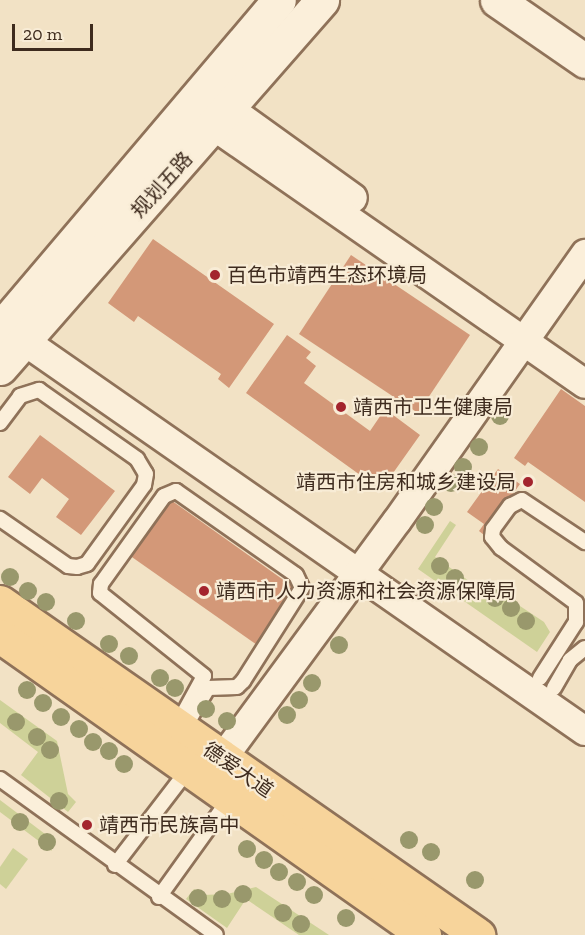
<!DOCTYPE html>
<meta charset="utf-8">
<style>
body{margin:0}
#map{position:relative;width:585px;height:935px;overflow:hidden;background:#f2e2c5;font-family:"Zilla Slab","Noto Sans SC",serif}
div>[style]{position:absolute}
.green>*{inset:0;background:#ced198}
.building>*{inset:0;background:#d39878}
.roads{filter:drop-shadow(2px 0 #8f7259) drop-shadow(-2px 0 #8f7259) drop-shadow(0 2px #8f7259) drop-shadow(0 -2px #8f7259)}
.lane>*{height:14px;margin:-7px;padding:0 7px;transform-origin:7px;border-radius:7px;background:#fbefda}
.street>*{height:28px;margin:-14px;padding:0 14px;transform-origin:14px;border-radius:14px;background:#fbefda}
.secondary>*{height:33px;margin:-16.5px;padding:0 16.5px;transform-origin:16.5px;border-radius:16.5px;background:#fbefda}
.primary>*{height:33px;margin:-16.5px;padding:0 16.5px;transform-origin:16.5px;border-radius:16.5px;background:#f7d49b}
.trees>*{width:18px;height:18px;margin:-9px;border-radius:50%;background:#99986c}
.dots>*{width:16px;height:16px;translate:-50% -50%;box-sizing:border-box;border:3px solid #f8ecd6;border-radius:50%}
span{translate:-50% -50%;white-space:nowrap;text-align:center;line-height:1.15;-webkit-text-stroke:4.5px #f8ecd6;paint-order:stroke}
.street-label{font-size:20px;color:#3e2b1e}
.poi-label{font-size:20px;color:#3e2b1e}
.left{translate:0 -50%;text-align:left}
.right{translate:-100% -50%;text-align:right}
.scale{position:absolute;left:12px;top:24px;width:81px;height:27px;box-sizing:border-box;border:3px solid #3e2b1e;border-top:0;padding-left:8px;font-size:18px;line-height:21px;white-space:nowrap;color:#3e2b1e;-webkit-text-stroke:4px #f8ecd6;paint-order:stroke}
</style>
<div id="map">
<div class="green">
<i style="clip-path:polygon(450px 521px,456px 525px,435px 557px,479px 588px,487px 584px,544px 622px,550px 632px,537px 652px,418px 569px)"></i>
<i style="clip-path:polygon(0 700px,57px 741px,68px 794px,76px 802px,68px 812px,21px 775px,38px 752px,0 723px)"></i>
<i style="clip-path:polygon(0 800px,49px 837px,52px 851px,0 812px)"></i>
<i style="clip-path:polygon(13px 848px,28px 859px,6px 889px,0 884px,0 867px)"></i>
<i style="clip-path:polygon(256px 887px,329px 935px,299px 935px,246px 899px,227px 928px,186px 899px,194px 889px,203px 895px,227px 894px)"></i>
</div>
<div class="building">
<i style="clip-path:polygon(153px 239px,274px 324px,229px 388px,218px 379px,221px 374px,138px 316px,134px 322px,108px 303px)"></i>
<i style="clip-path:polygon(351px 255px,470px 335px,418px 413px,299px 334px)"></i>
<i style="clip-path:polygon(287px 335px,311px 352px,306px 358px,316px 366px,304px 383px,370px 431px,385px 409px,420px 435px,381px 490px,246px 393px)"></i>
<i style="clip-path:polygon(561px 389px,585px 406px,585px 502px,528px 462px,525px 466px,514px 458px)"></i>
<i style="clip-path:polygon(40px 435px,115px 491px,81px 535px,56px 517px,69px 499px,42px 478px,30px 494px,8px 477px)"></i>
<i style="clip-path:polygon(498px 469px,520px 484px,484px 535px,479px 531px,484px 524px,467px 512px)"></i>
<i style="clip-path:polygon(168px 498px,299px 591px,260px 647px,129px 555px)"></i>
</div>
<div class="roads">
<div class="lane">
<i style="left:0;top:423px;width:34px;rotate:-53deg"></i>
<i style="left:20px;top:396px;width:20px;rotate:-18deg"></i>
<i style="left:39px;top:390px;width:120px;rotate:35.1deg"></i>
<i style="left:137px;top:459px;width:17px;rotate:59deg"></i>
<i style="left:146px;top:474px;width:11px;rotate:100deg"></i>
<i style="left:144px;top:485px;width:97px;rotate:125.8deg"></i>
<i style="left:87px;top:564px;width:10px;rotate:163deg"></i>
<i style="left:77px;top:567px;width:9px;rotate:-174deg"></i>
<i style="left:68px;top:566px;width:83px;rotate:-145.3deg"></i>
<i style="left:540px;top:678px;width:67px;rotate:-57.3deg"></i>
<i style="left:576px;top:622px;width:19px;rotate:-90deg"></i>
<i style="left:576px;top:603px;width:93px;rotate:-143.7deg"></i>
<i style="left:501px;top:548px;width:14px;rotate:-129deg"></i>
<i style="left:492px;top:537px;width:8px;rotate:-83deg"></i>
<i style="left:493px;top:529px;width:29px;rotate:-54deg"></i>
<i style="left:510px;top:506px;width:13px;rotate:-27deg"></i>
<i style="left:522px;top:500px;width:76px;rotate:33.7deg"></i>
<i style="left:554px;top:688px;width:32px;rotate:-60deg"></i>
<i style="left:570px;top:660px;width:19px;rotate:-39deg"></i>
<i style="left:176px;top:727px;width:58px;rotate:-61.2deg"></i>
<i style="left:204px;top:676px;width:133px;rotate:-141.4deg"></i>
<i style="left:100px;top:593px;width:9px;rotate:-84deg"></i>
<i style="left:101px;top:584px;width:108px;rotate:-54.4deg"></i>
<i style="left:164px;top:496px;width:13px;rotate:-23deg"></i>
<i style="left:176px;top:491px;width:146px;rotate:35deg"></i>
<i style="left:296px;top:575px;width:14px;rotate:65deg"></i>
<i style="left:302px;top:588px;width:110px;rotate:122.4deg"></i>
<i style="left:243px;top:681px;width:8px;rotate:135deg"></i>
<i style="left:237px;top:687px;width:29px;rotate:178deg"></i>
<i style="left:208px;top:688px;width:49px;rotate:120.8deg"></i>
<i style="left:0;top:779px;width:266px;rotate:35.8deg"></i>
<i style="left:115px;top:865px;width:120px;rotate:-52.5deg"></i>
<i style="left:159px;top:897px;width:118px;rotate:-54.3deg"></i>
</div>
<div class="street">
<i style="left:210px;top:95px;width:176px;rotate:35.8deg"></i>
<i style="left:194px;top:112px;width:476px;rotate:34.8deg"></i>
<i style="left:7px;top:329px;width:704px;rotate:34.82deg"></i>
<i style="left:222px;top:759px;width:295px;rotate:-53.7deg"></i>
<i style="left:397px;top:521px;width:327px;rotate:-54.8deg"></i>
</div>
<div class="secondary">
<i style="left:497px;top:0;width:107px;rotate:34.7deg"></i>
<i style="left:0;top:329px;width:431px;rotate:-49.7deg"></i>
<i style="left:0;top:368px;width:489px;rotate:-48.8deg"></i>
</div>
<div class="primary">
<i style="left:0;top:602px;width:583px;rotate:34.86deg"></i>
<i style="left:0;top:636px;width:519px;rotate:35.19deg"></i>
</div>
</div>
<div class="trees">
<i style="left:500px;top:416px"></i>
<i style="left:479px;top:447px"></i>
<i style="left:463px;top:467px"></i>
<i style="left:451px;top:483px"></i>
<i style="left:434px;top:507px"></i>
<i style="left:425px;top:525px"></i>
<i style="left:440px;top:566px"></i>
<i style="left:10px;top:577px"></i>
<i style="left:455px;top:578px"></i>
<i style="left:473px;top:590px"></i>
<i style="left:28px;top:591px"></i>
<i style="left:495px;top:598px"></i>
<i style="left:46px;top:602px"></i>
<i style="left:511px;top:608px"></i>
<i style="left:76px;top:621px"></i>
<i style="left:526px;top:621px"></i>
<i style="left:109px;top:644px"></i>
<i style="left:339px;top:645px"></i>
<i style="left:129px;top:656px"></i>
<i style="left:160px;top:678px"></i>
<i style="left:312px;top:683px"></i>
<i style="left:175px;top:688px"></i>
<i style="left:27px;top:690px"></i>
<i style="left:299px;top:700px"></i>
<i style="left:43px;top:703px"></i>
<i style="left:206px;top:709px"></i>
<i style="left:287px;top:715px"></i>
<i style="left:61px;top:717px"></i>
<i style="left:227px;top:721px"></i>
<i style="left:16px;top:722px"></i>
<i style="left:79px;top:729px"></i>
<i style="left:37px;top:737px"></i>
<i style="left:93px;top:742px"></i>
<i style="left:50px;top:750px"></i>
<i style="left:109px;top:751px"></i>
<i style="left:124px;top:764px"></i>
<i style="left:59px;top:801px"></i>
<i style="left:20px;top:822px"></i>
<i style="left:409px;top:840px"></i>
<i style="left:47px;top:842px"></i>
<i style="left:247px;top:849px"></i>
<i style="left:431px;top:852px"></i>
<i style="left:264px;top:860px"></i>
<i style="left:279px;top:872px"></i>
<i style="left:475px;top:880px"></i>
<i style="left:297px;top:882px"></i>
<i style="left:243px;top:894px"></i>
<i style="left:314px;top:895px"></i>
<i style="left:198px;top:898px"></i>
<i style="left:222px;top:899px"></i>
<i style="left:283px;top:913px"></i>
<i style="left:346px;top:918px"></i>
<i style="left:301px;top:924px"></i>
</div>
<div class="dots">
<i style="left:215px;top:275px;background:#a3242d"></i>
<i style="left:341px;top:407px;background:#a3242d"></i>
<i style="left:528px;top:482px;background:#a3242d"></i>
<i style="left:204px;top:591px;background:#a3242d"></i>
<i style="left:87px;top:825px;background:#a3242d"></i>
</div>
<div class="street-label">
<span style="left:162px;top:185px;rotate:-48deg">规划五路</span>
<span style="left:238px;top:770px;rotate:35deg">德爱大道</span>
</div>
<div class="poi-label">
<span class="left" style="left:227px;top:275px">百色市靖西生态环境局</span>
<span class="left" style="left:353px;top:407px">靖西市卫生健康局</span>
<span class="right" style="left:516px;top:482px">靖西市住房和城乡建设局</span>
<span class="left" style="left:216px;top:591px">靖西市人力资源和社会资源保障局</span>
<span class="left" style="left:99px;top:825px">靖西市民族高中</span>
</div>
<div class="scale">20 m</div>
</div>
